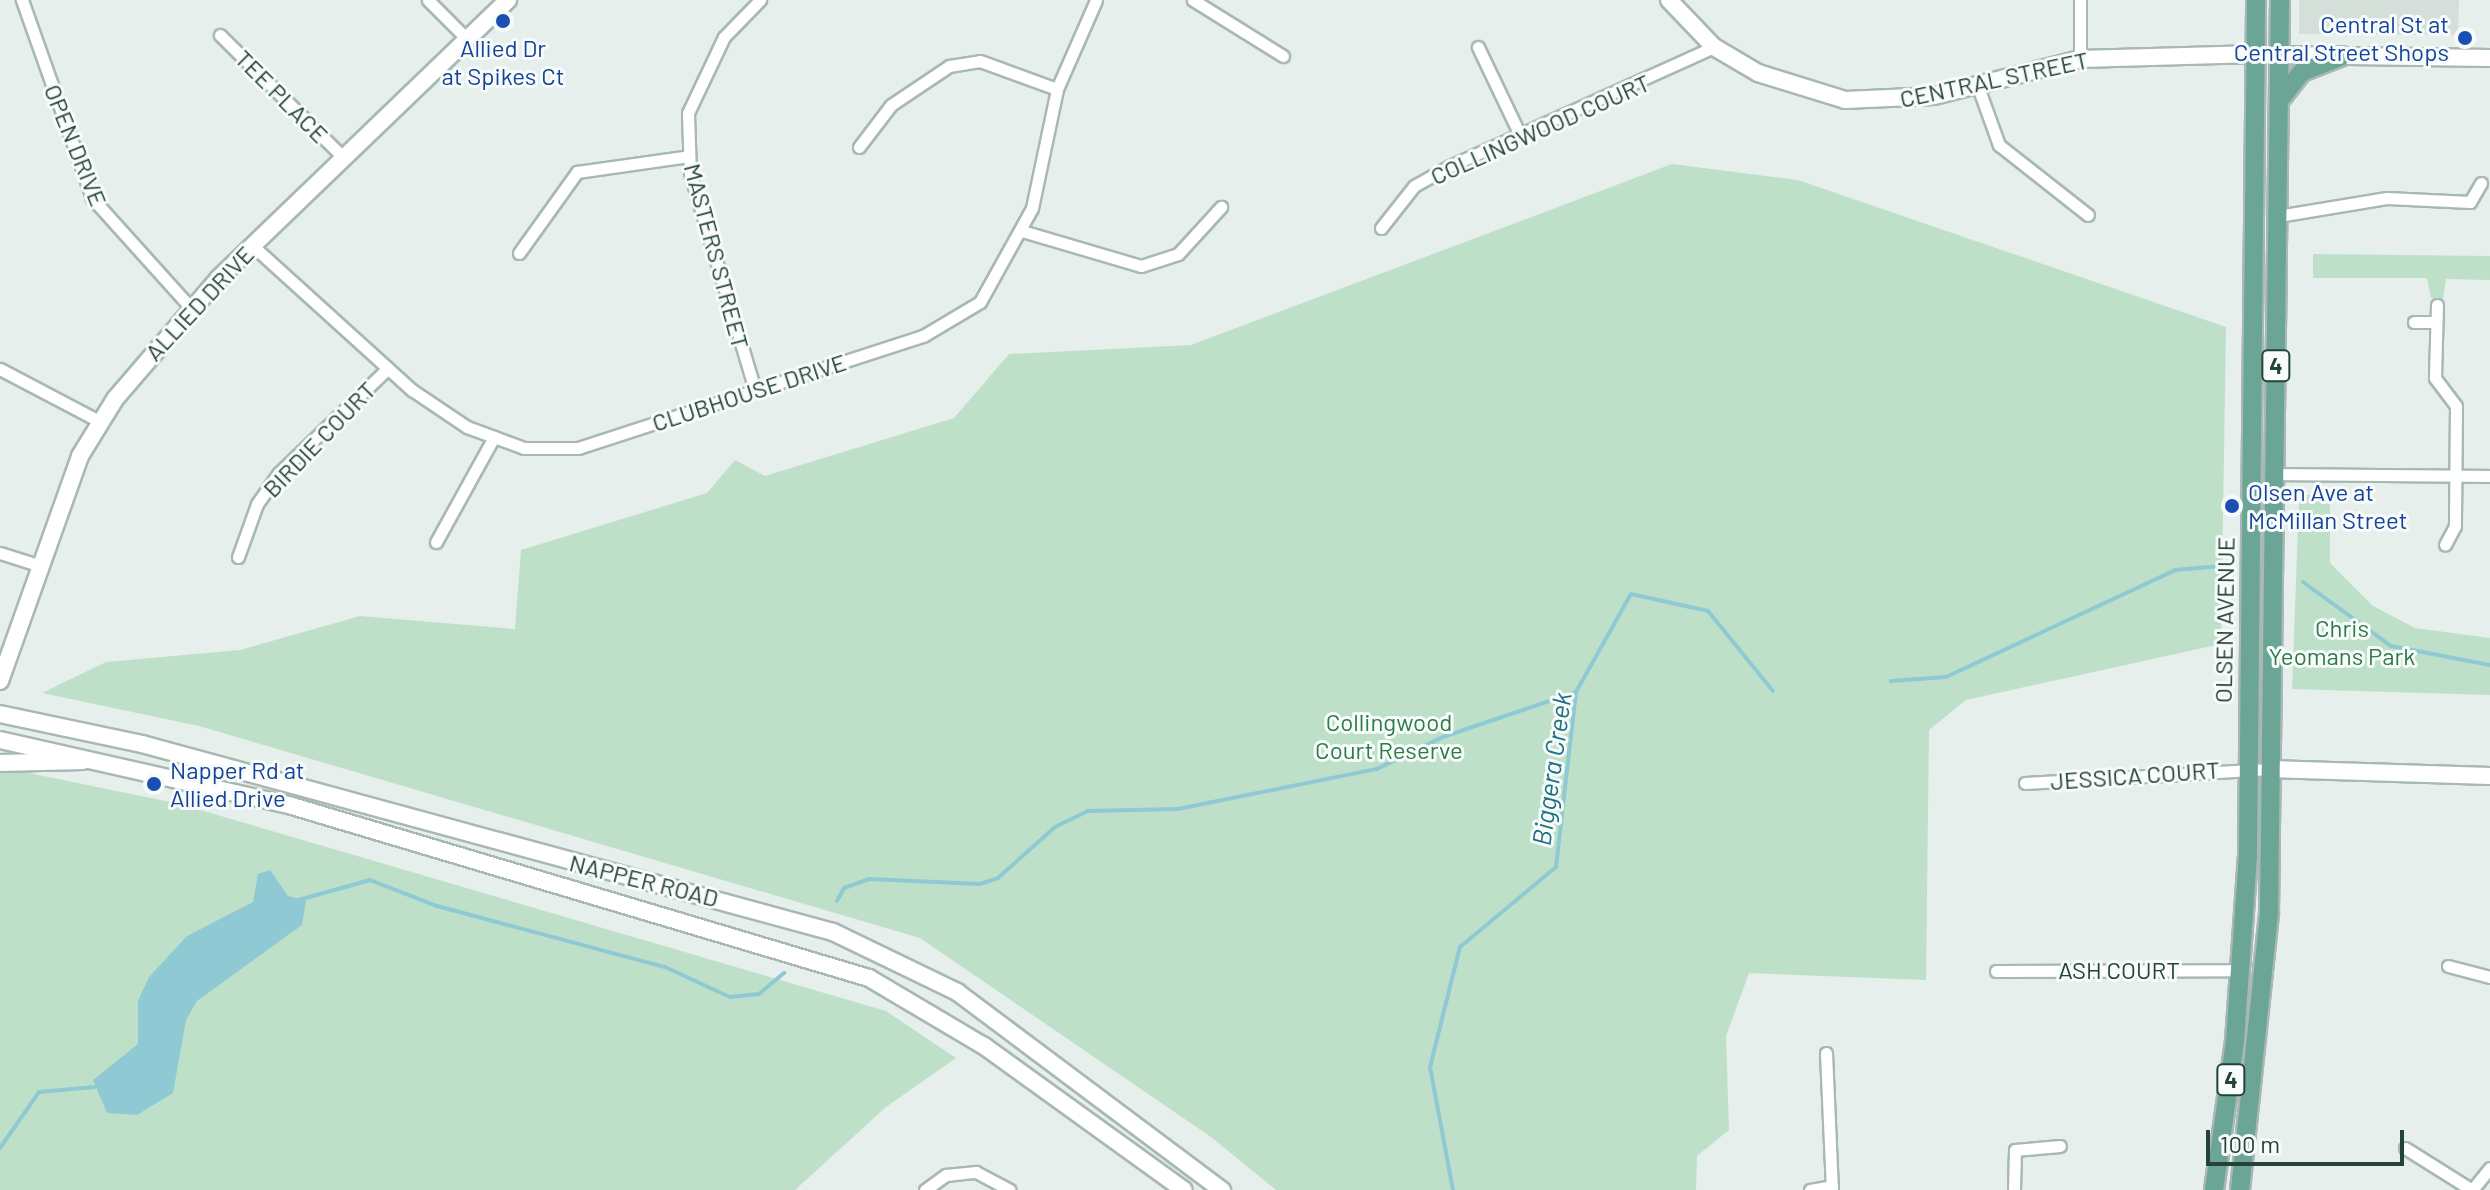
<!DOCTYPE html>
<style>
body{margin:0}
#map{position:relative;width:2490px;height:1190px;overflow:hidden;background:#e6efeb;font-family:Barlow,sans-serif}
div>[style]{position:absolute}
.built>*{inset:0;background:#d4dfda}
.green>*{inset:0;background:#bfe0c8}
.water>*{inset:0;background:#8ec9d4}
.stream>*{height:4px;margin:-2px;padding:0 2px;transform-origin:2px;border-radius:2px;background:#8ec9d4}
.roads{filter:drop-shadow(2px 0 #a8b8b2) drop-shadow(-2px 0 #a8b8b2) drop-shadow(0 2px #a8b8b2) drop-shadow(0 -2px #a8b8b2)}
.street>*{height:11px;margin:-5.5px;padding:0 5.5px;transform-origin:5.5px;border-radius:5.5px;background:#fff}
.secondary>*{height:16px;margin:-8px;padding:0 8px;transform-origin:8px;border-radius:8px;background:#fff}
.primary>*{height:18px;margin:-9px;padding:0 9px;transform-origin:9px;border-radius:9px;background:#6aa596}
.dots>*{width:22px;height:22px;translate:-50% -50%;box-sizing:border-box;border:4px solid #f7fbf9;border-radius:50%}
span{translate:-50% -50%;white-space:nowrap;text-align:center;line-height:1.15;-webkit-text-stroke:6px #f7fbf9;paint-order:stroke}
.shield-label span{padding:2px 6px;background:#f7fbf9;border:2px solid;border-radius:6px;-webkit-text-stroke-width:0}
.shield-label{font-size:22px;color:#24423a;font-weight:700}
.transit-label{font-size:24px;color:#164399}
.right{translate:-100% -50%;text-align:right}
.left{translate:0 -50%;text-align:left}
.street-label{font-size:24px;color:#24423a}
.park-label{font-size:24px;color:#2d7a4b}
.water-label{font-size:26px;color:#1c6f80;font-style:italic}
.scale{position:absolute;left:2206px;top:1130px;width:198px;height:36px;box-sizing:border-box;border:4px solid #24423a;border-top:0;padding-left:10px;font-size:24px;line-height:28px;white-space:nowrap;color:#24423a;-webkit-text-stroke:6px #f7fbf9;paint-order:stroke}
</style>
<div id="map">
<div class="built">
<i style="clip-path:polygon(2299px 0,2459px 0,2458px 35px,2299px 34px)"></i>
</div>
<div class="green">
<i style="clip-path:polygon(1672px 164px,1798px 180px,2226px 327px,2221px 644px,1966px 700px,1929px 730px,1926px 980px,1749px 973px,1726px 1036px,1729px 1130px,1697px 1156px,1696px 1190px,1276px 1190px,1211px 1137px,920px 938px,199px 726px,42px 693px,106px 662px,240px 650px,360px 616px,515px 629px,521px 550px,707px 493px,735px 460px,765px 476px,954px 418px,1009px 354px,1191px 345px)"></i>
<i style="clip-path:polygon(2313px 254px,2490px 256px,2490px 280px,2446px 279px,2443px 299px,2431px 298px,2427px 278px,2313px 278px)"></i>
<i style="clip-path:polygon(2306px 495px,2330px 495px,2330px 563px,2373px 606px,2415px 628px,2490px 638px,2490px 695px,2292px 689px,2299px 502px)"></i>
<i style="clip-path:polygon(0 767px,180px 804px,886px 1011px,956px 1058px,886px 1107px,795px 1190px,0 1190px)"></i>
</div>
<div class="water">
<i style="clip-path:polygon(270px 870px,288px 896px,306px 901px,302px 925px,197px 1001px,186px 1020px,173px 1093px,137px 1115px,107px 1113px,93px 1080px,138px 1044px,138px 1001px,149px 977px,187px 936px,253px 902px,258px 874px)"></i>
</div>
<div class="stream">
<i style="left:2303px;top:582px;width:109px;rotate:36deg"></i>
<i style="left:2391px;top:646px;width:101px;rotate:10.9deg"></i>
<i style="left:1891px;top:681px;width:55px;rotate:-4.2deg"></i>
<i style="left:1946px;top:677px;width:253px;rotate:-25deg"></i>
<i style="left:2175px;top:570px;width:46px;rotate:-5deg"></i>
<i style="left:295px;top:901px;width:78px;rotate:-15.6deg"></i>
<i style="left:370px;top:880px;width:72px;rotate:21.2deg"></i>
<i style="left:437px;top:906px;width:236px;rotate:15deg"></i>
<i style="left:665px;top:967px;width:72px;rotate:24.8deg"></i>
<i style="left:730px;top:997px;width:29px;rotate:-6deg"></i>
<i style="left:759px;top:994px;width:33px;rotate:-40deg"></i>
<i style="left:837px;top:901px;width:15px;rotate:-62deg"></i>
<i style="left:844px;top:888px;width:27px;rotate:-20deg"></i>
<i style="left:869px;top:879px;width:111px;rotate:2.6deg"></i>
<i style="left:980px;top:884px;width:19px;rotate:-18deg"></i>
<i style="left:998px;top:878px;width:76px;rotate:-41.8deg"></i>
<i style="left:1055px;top:827px;width:37px;rotate:-26deg"></i>
<i style="left:1088px;top:811px;width:90px;rotate:-1.3deg"></i>
<i style="left:1178px;top:809px;width:203px;rotate:-11.4deg"></i>
<i style="left:1377px;top:769px;width:73px;rotate:-25.9deg"></i>
<i style="left:1443px;top:737px;width:140px;rotate:-18.7deg"></i>
<i style="left:0;top:1148px;width:68px;rotate:-55.1deg"></i>
<i style="left:39px;top:1092px;width:56px;rotate:-5.1deg"></i>
<i style="left:1453px;top:1190px;width:125px;rotate:-100.6deg"></i>
<i style="left:1430px;top:1067px;width:124px;rotate:-76deg"></i>
<i style="left:1460px;top:947px;width:125px;rotate:-39.8deg"></i>
<i style="left:1556px;top:867px;width:176px;rotate:-83.5deg"></i>
<i style="left:1576px;top:692px;width:112px;rotate:-60.7deg"></i>
<i style="left:1631px;top:594px;width:79px;rotate:12.4deg"></i>
<i style="left:1708px;top:611px;width:103px;rotate:50.9deg"></i>
</div>
<div class="roads">
<div class="street">
<i style="left:22px;top:0;width:210px;rotate:70.5deg"></i>
<i style="left:92px;top:198px;width:148px;rotate:48deg"></i>
<i style="left:428px;top:0;width:55px;rotate:45deg"></i>
<i style="left:1193px;top:0;width:106px;rotate:31.9deg"></i>
<i style="left:2080px;top:0;width:59px;rotate:90deg"></i>
<i style="left:220px;top:35px;width:175px;rotate:44.8deg"></i>
<i style="left:1478px;top:47px;width:98px;rotate:64.5deg"></i>
<i style="left:1977px;top:84px;width:65px;rotate:70.2deg"></i>
<i style="left:1999px;top:145px;width:113px;rotate:38.2deg"></i>
<i style="left:859px;top:147px;width:53px;rotate:-52.7deg"></i>
<i style="left:891px;top:105px;width:70px;rotate:-33.9deg"></i>
<i style="left:949px;top:66px;width:31px;rotate:-9deg"></i>
<i style="left:980px;top:61px;width:82px;rotate:20deg"></i>
<i style="left:2278px;top:216px;width:110px;rotate:-9.4deg"></i>
<i style="left:2387px;top:198px;width:83px;rotate:2.8deg"></i>
<i style="left:2470px;top:202px;width:22px;rotate:-60deg"></i>
<i style="left:1381px;top:228px;width:53px;rotate:-51.8deg"></i>
<i style="left:1414px;top:186px;width:41px;rotate:-29.1deg"></i>
<i style="left:1450px;top:166px;width:290px;rotate:-24.3deg"></i>
<i style="left:1022px;top:231px;width:124px;rotate:16.4deg"></i>
<i style="left:1141px;top:266px;width:39px;rotate:-18deg"></i>
<i style="left:1178px;top:254px;width:64px;rotate:-47.5deg"></i>
<i style="left:253px;top:246px;width:215px;rotate:42.2deg"></i>
<i style="left:412px;top:390px;width:66px;rotate:33.9deg"></i>
<i style="left:467px;top:427px;width:61px;rotate:20.2deg"></i>
<i style="left:524px;top:448px;width:54px"></i>
<i style="left:578px;top:448px;width:363px;rotate:-18deg"></i>
<i style="left:923px;top:336px;width:66px;rotate:-30.8deg"></i>
<i style="left:980px;top:302px;width:107px;rotate:-61deg"></i>
<i style="left:1032px;top:208px;width:122px;rotate:-78.1deg"></i>
<i style="left:1057px;top:89px;width:97px;rotate:-66.3deg"></i>
<i style="left:519px;top:253px;width:100px;rotate:-54.4deg"></i>
<i style="left:577px;top:172px;width:113px;rotate:-8.1deg"></i>
<i style="left:2437px;top:305px;width:73px;rotate:91.6deg"></i>
<i style="left:2435px;top:378px;width:35px;rotate:53deg"></i>
<i style="left:2456px;top:406px;width:120px;rotate:90.5deg"></i>
<i style="left:2455px;top:526px;width:21px;rotate:118deg"></i>
<i style="left:2414px;top:322px;width:22px"></i>
<i style="left:0;top:369px;width:114px;rotate:27.7deg"></i>
<i style="left:755px;top:390px;width:226px;rotate:-106.7deg"></i>
<i style="left:690px;top:174px;width:61px;rotate:-91.9deg"></i>
<i style="left:688px;top:113px;width:84px;rotate:-64.7deg"></i>
<i style="left:724px;top:37px;width:52px;rotate:-45.8deg"></i>
<i style="left:2275px;top:474px;width:215px;rotate:0.5deg"></i>
<i style="left:436px;top:542px;width:120px;rotate:-61.1deg"></i>
<i style="left:0;top:553px;width:43px;rotate:17.6deg"></i>
<i style="left:238px;top:557px;width:56px;rotate:-70.3deg"></i>
<i style="left:257px;top:504px;width:38px;rotate:-55deg"></i>
<i style="left:279px;top:473px;width:151px;rotate:-43.9deg"></i>
<i style="left:2025px;top:783px;width:245px;rotate:-3.3deg"></i>
<i style="left:2448px;top:966px;width:43px;rotate:14.7deg"></i>
<i style="left:1996px;top:971px;width:245px;rotate:-0.2deg"></i>
<i style="left:1826px;top:1053px;width:137px;rotate:87.5deg"></i>
<i style="left:2405px;top:1148px;width:79px;rotate:32.1deg"></i>
<i style="left:925px;top:1190px;width:26px;rotate:-36deg"></i>
<i style="left:946px;top:1175px;width:30px;rotate:-6deg"></i>
<i style="left:976px;top:1172px;width:38px;rotate:28deg"></i>
<i style="left:1810px;top:1190px;width:22px;rotate:-10deg"></i>
<i style="left:2014px;top:1190px;width:40px;rotate:-88.6deg"></i>
<i style="left:2015px;top:1150px;width:45px;rotate:-5.1deg"></i>
<i style="left:2472px;top:1190px;width:28px;rotate:-51deg"></i>
</div>
<div class="secondary">
<i style="left:1669px;top:0;width:65px;rotate:46.2deg"></i>
<i style="left:1714px;top:47px;width:51px;rotate:30.6deg"></i>
<i style="left:1758px;top:73px;width:91px;rotate:17.2deg"></i>
<i style="left:1845px;top:100px;width:89px;rotate:-2.6deg"></i>
<i style="left:1934px;top:96px;width:151px;rotate:-14.2deg"></i>
<i style="left:2080px;top:59px;width:176px;rotate:-1.6deg"></i>
<i style="left:2278px;top:55px;width:212px;rotate:0.8deg"></i>
<i style="left:0;top:681px;width:239px;rotate:-70.4deg"></i>
<i style="left:80px;top:456px;width:67px;rotate:-58.4deg"></i>
<i style="left:115px;top:399px;width:160px;rotate:-49.3deg"></i>
<i style="left:219px;top:278px;width:401px;rotate:-43.9deg"></i>
<i style="left:0;top:714px;width:145px;rotate:11.9deg"></i>
<i style="left:142px;top:744px;width:716px;rotate:15.22deg"></i>
<i style="left:833px;top:932px;width:138px;rotate:25.8deg"></i>
<i style="left:957px;top:992px;width:331px;rotate:36.8deg"></i>
<i style="left:0;top:740px;width:299px;rotate:12.7deg"></i>
<i style="left:292px;top:806px;width:602px;rotate:16.6deg"></i>
<i style="left:869px;top:978px;width:134px;rotate:30.6deg"></i>
<i style="left:984px;top:1046px;width:246px;rotate:35.8deg"></i>
<i style="left:0;top:763px;width:83px;rotate:-1.4deg"></i>
<i style="left:2270px;top:769px;width:220px;rotate:1.8deg"></i>
</div>
<div class="primary">
<i style="left:2279px;top:101px;width:37px;rotate:-52deg"></i>
<i style="left:2302px;top:72px;width:43px;rotate:-21.8deg"></i>
<i style="left:2214px;top:1190px;width:150px;rotate:-82deg"></i>
<i style="left:2235px;top:1041px;width:185px;rotate:-86deg"></i>
<i style="left:2248px;top:856px;width:856px;rotate:-89.46deg"></i>
<i style="left:2240px;top:1190px;width:280px;rotate:-84deg"></i>
<i style="left:2269px;top:912px;width:912px;rotate:-89.31deg"></i>
</div>
</div>
<div class="dots">
<i style="left:503px;top:21px;background:#1a4fb4"></i>
<i style="left:2465px;top:38px;background:#1a4fb4"></i>
<i style="left:2232px;top:506px;background:#1a4fb4"></i>
<i style="left:154px;top:784px;background:#1a4fb4"></i>
</div>
<div class="shield-label">
<span style="left:2276px;top:366px">4</span>
<span style="left:2231px;top:1080px">4</span>
</div>
<div class="transit-label">
<span class="right" style="left:2449px;top:38px">Central St at<br>Central Street Shops</span>
<span style="left:503px;top:62px">Allied Dr<br>at Spikes Ct</span>
<span class="left" style="left:2248px;top:506px">Olsen Ave at<br>McMillan Street</span>
<span class="left" style="left:170px;top:784px">Napper Rd at<br>Allied Drive</span>
</div>
<div class="street-label">
<span style="left:1994px;top:79px;rotate:-12deg">CENTRAL STREET</span>
<span style="left:282px;top:96px;rotate:45deg">TEE PLACE</span>
<span style="left:1540px;top:129px;rotate:-24deg">COLLINGWOOD COURT</span>
<span style="left:76px;top:145px;rotate:68deg">OPEN DRIVE</span>
<span style="left:717px;top:256px;rotate:75deg">MASTERS STREET</span>
<span style="left:199px;top:303px;rotate:-47deg">ALLIED DRIVE</span>
<span style="left:749px;top:392px;rotate:-18deg">CLUBHOUSE DRIVE</span>
<span style="left:319px;top:439px;rotate:-46deg">BIRDIE COURT</span>
<span style="left:2224px;top:620px;rotate:-89deg">OLSEN AVENUE</span>
<span style="left:2135px;top:775px;rotate:-4deg">JESSICA COURT</span>
<span style="left:644px;top:880px;rotate:14deg">NAPPER ROAD</span>
<span style="left:2119px;top:970px">ASH COURT</span>
</div>
<div class="park-label">
<span style="left:2342px;top:642px">Chris<br>Yeomans Park</span>
<span style="left:1389px;top:736px">Collingwood<br>Court Reserve</span>
</div>
<div class="water-label">
<span style="left:1551px;top:769px;rotate:-82deg">Biggera Creek</span>
</div>
<div class="scale">100 m</div>
</div>
